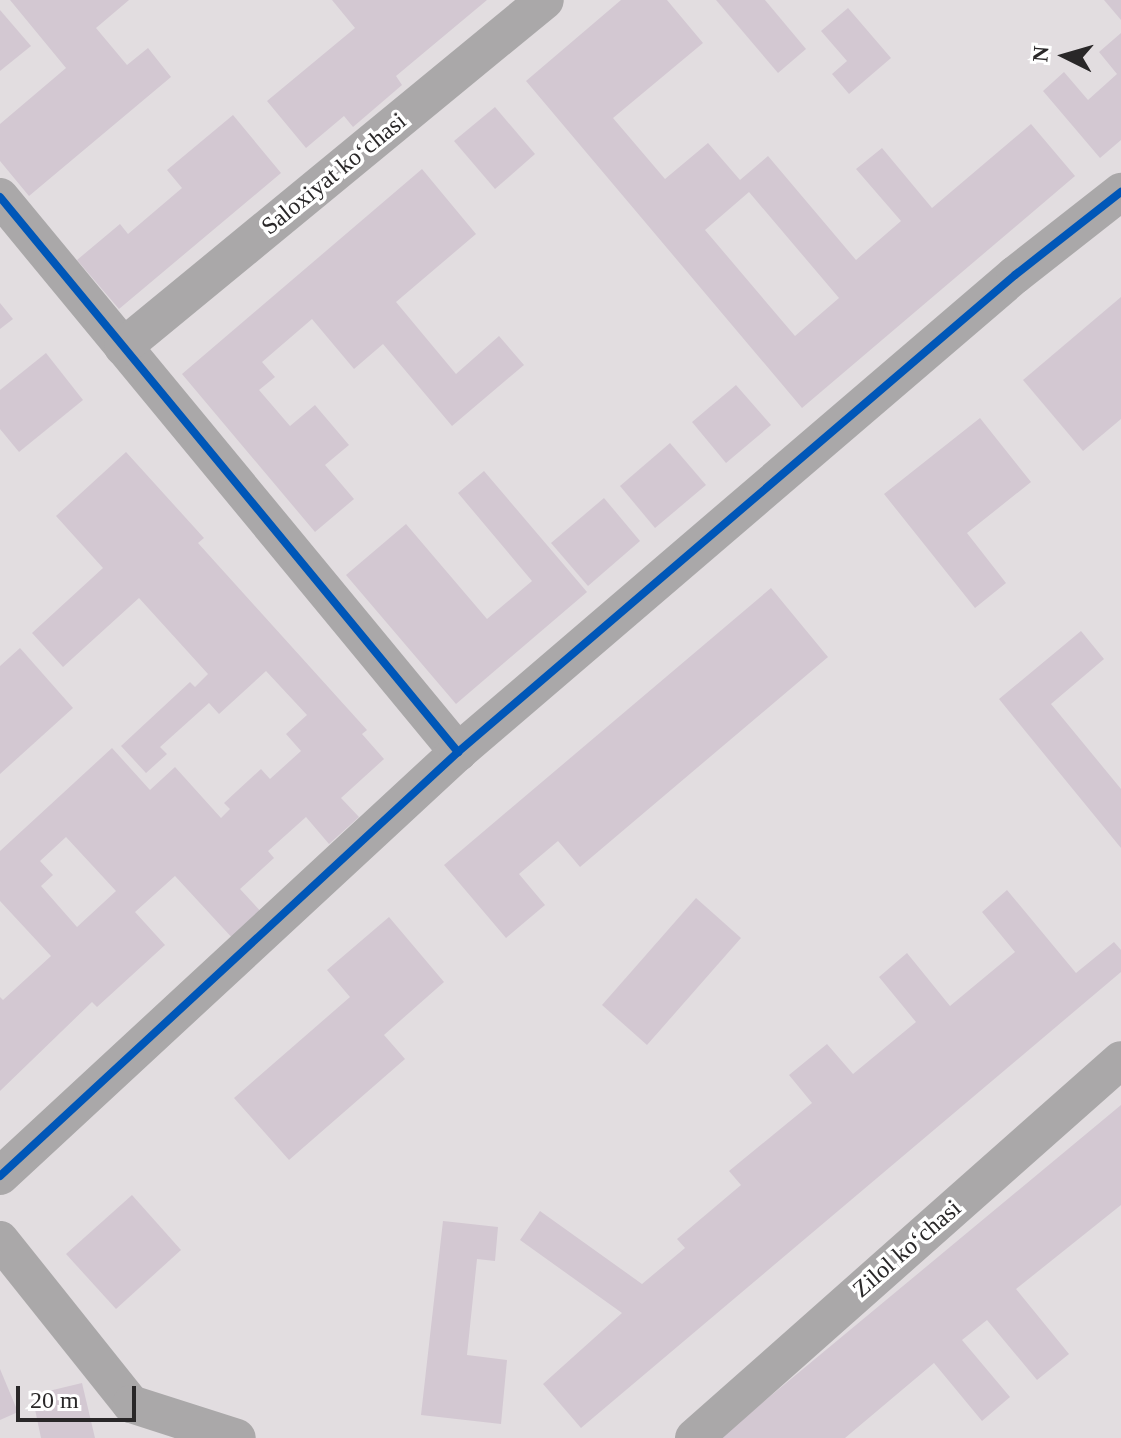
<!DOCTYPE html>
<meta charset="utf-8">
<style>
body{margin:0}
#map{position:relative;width:1121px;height:1438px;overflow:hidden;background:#e2dde0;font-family:"Times New Roman",serif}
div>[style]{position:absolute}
.building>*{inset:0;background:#d3c8d2}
.street>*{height:38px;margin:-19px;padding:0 19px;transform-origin:19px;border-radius:19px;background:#aaa8a9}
.cycleway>*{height:8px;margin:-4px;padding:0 4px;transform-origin:4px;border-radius:4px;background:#0057b8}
span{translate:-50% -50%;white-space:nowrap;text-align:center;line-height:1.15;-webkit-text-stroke:7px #fff;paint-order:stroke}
.street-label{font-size:24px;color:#292728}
.north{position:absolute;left:1025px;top:16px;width:80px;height:80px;-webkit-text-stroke:6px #fff;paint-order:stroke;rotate:275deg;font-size:22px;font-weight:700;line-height:32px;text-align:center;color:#292728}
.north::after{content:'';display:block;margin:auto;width:28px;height:36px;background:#292728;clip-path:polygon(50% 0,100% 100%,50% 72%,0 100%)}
.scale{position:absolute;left:16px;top:1386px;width:120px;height:36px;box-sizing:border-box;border:4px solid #292728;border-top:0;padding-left:10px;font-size:24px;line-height:28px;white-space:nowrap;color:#292728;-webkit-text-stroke:6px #fff;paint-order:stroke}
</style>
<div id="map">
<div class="building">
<i style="clip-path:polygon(10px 0,129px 0,96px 28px,127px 65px,148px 48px,171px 77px,29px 196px,0 161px,0 124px,66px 68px)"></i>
<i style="clip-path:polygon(332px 0,487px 0,396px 76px,402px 85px,353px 127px,344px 116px,306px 148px,267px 101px,355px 28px)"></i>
<i style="clip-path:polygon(evenodd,621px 0,667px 0,703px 43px,613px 118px,665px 179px,708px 143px,740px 180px,768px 156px,856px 260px,901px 221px,856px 169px,882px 148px,932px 208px,1031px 124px,1075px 176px,802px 408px,526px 81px,621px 0,749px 192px,839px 298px,795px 336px,705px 230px,749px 192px)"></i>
<i style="clip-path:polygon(716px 0,765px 0,806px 49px,778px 73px)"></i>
<i style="clip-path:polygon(1104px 0,1121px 0,1121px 20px)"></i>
<i style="clip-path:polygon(848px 8px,891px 58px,849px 94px,832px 74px,847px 61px,821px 31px)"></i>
<i style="clip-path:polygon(0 10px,31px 46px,0 71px)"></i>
<i style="clip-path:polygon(1121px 33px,1121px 140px,1100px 158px,1043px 91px,1064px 72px,1088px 100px,1117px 74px,1099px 52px)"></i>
<i style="clip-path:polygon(495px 107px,535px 154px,495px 189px,454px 141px)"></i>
<i style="clip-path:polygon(233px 115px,281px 173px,119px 309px,77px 260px,120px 224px,128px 234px,182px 188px,167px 170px)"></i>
<i style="clip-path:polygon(422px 169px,476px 234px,396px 302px,456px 374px,499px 336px,524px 365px,452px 426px,383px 344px,354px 369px,312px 319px,262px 362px,275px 377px,259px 390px,290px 426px,315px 405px,349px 445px,325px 465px,354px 499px,315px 532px,182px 374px)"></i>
<i style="clip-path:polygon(1121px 297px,1121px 419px,1083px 451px,1023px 380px)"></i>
<i style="clip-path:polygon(0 303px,13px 319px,0 329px)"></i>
<i style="clip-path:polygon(46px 353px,83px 400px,19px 452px,0 429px,0 390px)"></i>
<i style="clip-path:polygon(736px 385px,771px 425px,726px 463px,692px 422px)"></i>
<i style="clip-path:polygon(980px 418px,1031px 482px,967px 533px,1006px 583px,975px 608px,884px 494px)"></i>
<i style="clip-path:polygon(670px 443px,706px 485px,655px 528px,620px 486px)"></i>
<i style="clip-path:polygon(evenodd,126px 452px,204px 538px,198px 543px,367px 730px,362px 734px,384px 759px,341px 798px,359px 817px,329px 844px,306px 817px,268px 851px,274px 858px,240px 889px,264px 915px,235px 941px,175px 876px,135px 912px,165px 945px,97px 1007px,92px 1002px,0 1091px,0 997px,3px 1000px,51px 956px,0 901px,0 851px,112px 748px,150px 790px,175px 767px,221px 818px,230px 809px,224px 803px,261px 769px,270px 779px,301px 751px,286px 734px,307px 715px,266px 671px,219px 714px,209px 703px,160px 747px,167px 754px,146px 773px,121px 746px,190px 682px,195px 687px,208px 674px,139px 598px,63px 667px,32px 633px,103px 568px,56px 516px,126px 452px,66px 837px,116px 891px,77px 927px,41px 886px,53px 875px,40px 861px,66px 837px)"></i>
<i style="clip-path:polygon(484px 471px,587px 592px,456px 704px,346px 575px,406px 524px,487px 619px,532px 581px,458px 493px)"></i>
<i style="clip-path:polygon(604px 498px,640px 541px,588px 586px,551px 543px)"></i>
<i style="clip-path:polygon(771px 588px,828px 657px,580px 867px,558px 841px,519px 874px,545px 905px,506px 938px,444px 865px)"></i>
<i style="clip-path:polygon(1081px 631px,1104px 659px,1051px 704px,1121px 789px,1121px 848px,999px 699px)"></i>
<i style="clip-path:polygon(20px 648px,73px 708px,0 774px,0 666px)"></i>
<i style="clip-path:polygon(1007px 890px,1076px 973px,1114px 942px,1121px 950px,1121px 972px,581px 1428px,543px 1384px,622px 1313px,520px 1240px,540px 1211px,642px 1284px,685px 1248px,677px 1239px,741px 1185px,729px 1171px,812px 1103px,789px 1075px,827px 1044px,853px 1074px,916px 1022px,879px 977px,907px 953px,950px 1006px,1015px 952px,982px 912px)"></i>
<i style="clip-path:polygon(696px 898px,741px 938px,647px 1045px,602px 1005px)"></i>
<i style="clip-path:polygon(389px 917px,444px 982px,384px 1035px,405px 1059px,289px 1160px,234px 1098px,350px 997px,327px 970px)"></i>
<i style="clip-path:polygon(1121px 1105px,1121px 1205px,1016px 1289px,1069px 1354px,1037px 1380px,987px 1320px,962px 1340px,1010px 1397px,982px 1421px,934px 1363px,845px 1438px,720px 1438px)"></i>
<i style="clip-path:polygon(132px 1195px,181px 1250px,116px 1309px,66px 1254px)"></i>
<i style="clip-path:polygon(443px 1221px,498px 1227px,495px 1261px,477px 1259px,467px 1355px,507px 1360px,501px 1424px,421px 1415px)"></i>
<i style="clip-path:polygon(0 1369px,18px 1412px,0 1420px)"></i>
<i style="clip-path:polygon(82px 1383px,95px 1438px,41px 1438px,32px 1395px)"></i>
</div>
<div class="street">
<i style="left:0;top:197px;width:720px;rotate:50.47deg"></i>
<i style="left:123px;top:347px;width:546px;rotate:-39.43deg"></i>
<i style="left:0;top:1176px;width:624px;rotate:-42.79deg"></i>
<i style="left:458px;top:752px;width:733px;rotate:-40.58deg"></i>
<i style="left:1015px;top:275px;width:135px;rotate:-38.1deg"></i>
<i style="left:0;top:1240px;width:210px;rotate:51.4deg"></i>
<i style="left:131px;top:1404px;width:111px;rotate:17.8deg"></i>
<i style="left:694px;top:1438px;width:570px;rotate:-41.52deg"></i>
</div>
<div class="cycleway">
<i style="left:0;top:197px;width:720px;rotate:50.47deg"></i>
<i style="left:0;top:1176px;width:624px;rotate:-42.79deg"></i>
<i style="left:458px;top:752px;width:733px;rotate:-40.58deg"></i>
<i style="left:1015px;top:275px;width:135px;rotate:-38.1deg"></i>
</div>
<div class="street-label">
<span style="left:334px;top:174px;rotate:-39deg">Saloxiyat koʻchasi</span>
<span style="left:907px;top:1249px;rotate:-41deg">Zilol koʻchasi</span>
</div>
<div class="north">N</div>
<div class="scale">20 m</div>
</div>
